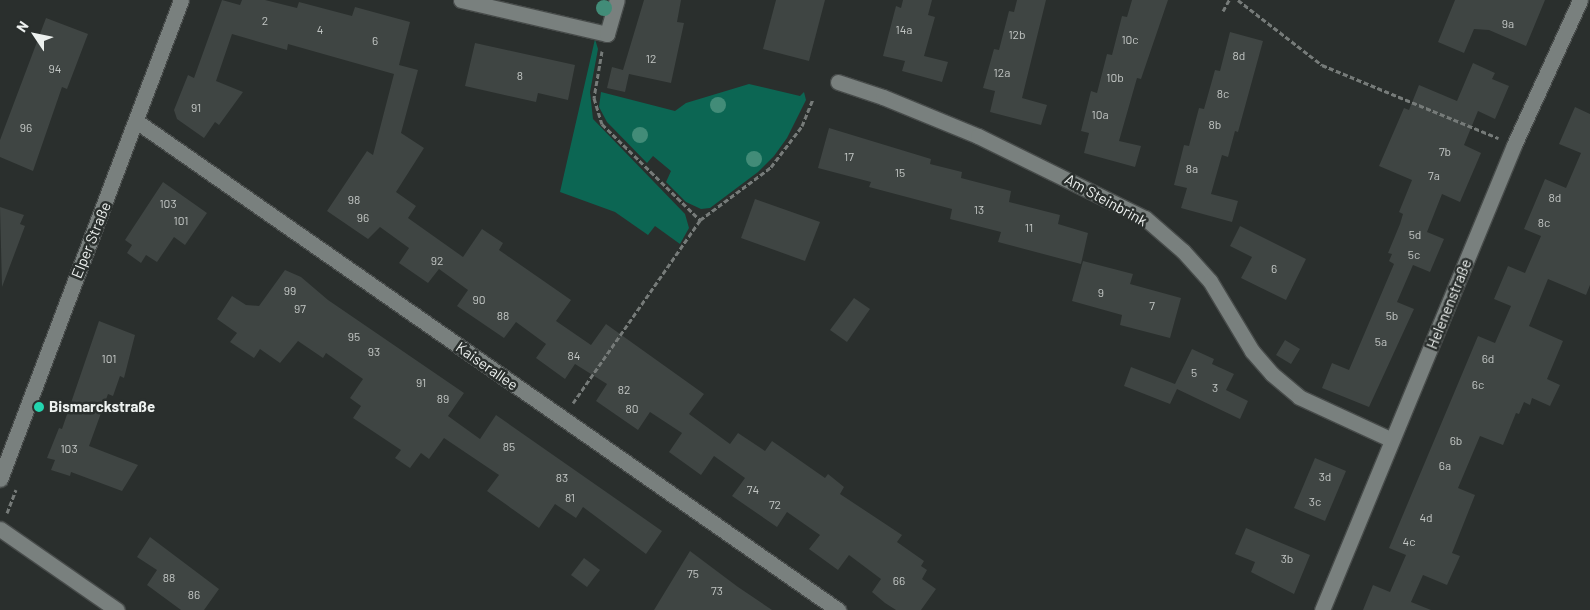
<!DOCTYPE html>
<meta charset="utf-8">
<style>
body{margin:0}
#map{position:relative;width:1590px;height:610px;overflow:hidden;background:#2a2f2d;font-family:Barlow,sans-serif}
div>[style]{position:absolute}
.green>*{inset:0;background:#0c6653}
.building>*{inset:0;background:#3f4543}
.path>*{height:3px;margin-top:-1.5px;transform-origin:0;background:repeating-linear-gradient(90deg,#767b79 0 5px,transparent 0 7.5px)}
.roads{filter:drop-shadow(1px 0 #474b4a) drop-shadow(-1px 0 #474b4a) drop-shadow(0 1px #474b4a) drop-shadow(0 -1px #474b4a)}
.minor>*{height:15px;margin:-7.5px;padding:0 7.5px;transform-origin:7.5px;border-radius:7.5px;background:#79807e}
.trees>*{width:16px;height:16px;margin:-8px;border-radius:50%;background:#428c78}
.dots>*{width:14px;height:14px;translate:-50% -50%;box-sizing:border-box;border:2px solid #2a2f2d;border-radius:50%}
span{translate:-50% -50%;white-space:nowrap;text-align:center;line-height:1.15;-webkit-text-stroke:5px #2a2f2d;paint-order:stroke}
.number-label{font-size:12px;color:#c2c6c4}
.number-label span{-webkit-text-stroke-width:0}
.street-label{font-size:15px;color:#edf1ef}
.poi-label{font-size:15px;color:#edf1ef;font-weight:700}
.left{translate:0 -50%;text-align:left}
.north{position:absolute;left:10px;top:10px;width:50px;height:50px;-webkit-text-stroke:4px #2a2f2d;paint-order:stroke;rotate:304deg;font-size:14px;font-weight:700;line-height:20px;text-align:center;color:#edf1ef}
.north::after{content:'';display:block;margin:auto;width:18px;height:22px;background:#edf1ef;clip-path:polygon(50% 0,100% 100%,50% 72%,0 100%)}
</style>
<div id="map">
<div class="green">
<i style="clip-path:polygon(595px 39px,598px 49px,590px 92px,593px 119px,685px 214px,689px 228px,680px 244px,655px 226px,648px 235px,615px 212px,560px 192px)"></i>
<i style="clip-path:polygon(749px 84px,800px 96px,804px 92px,806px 100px,787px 138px,774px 156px,758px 172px,710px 208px,701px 209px,686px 202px,666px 182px,671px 171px,653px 156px,647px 163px,607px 122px,599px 107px,601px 92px,675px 111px,686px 103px)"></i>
</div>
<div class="building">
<i style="clip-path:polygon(222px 0,240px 5px,242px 0,265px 0,297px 8px,299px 2px,352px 16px,355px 7px,410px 22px,399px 65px,418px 70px,401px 133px,424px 148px,396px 192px,416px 206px,408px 218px,463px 257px,482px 229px,503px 243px,499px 250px,571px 300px,556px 321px,591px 345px,606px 324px,704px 394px,689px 414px,730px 444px,738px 433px,765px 451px,772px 441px,825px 478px,828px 474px,844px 487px,840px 494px,902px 535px,897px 542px,924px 561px,921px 566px,927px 570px,922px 579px,936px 589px,921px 610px,896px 610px,885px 603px,872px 592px,881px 579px,849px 555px,838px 570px,809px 549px,820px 535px,787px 512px,777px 527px,732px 496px,745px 478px,714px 456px,701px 475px,669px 452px,682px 433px,650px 412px,638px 430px,596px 401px,607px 384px,575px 364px,565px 379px,536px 358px,546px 344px,516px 322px,504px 338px,457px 306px,468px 290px,439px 269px,428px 283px,399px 263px,409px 248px,380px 227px,368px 239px,327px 211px,367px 151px,373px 155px,394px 74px,288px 44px,287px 50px,232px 34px,216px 81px,243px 92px,219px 125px,215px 122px,204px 138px,177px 119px,174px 110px,188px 75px,194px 78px)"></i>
<i style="clip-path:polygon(644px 0,681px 0,677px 22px,684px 23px,671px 83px,629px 74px,625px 92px,607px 88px,612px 67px,623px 70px)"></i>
<i style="clip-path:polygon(776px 0,825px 0,809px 61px,763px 49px)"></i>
<i style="clip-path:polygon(903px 0,932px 0,928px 15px,935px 17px,924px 56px,948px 62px,942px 82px,902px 71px,905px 61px,883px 56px,896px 6px,901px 8px)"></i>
<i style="clip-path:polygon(1017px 0,1046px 0,1022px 98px,1047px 105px,1041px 125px,990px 112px,995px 91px,983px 88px,994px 49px,999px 50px,1009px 11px,1014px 12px)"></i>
<i style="clip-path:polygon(1132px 0,1168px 0,1141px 79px,1137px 78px,1119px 141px,1141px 146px,1135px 167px,1084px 153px,1089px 133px,1081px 131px,1091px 91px,1097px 93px,1107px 54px,1112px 55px,1122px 16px,1127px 17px)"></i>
<i style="clip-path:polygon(1455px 0,1545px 0,1526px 46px,1489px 30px,1474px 29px,1464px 53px,1438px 42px)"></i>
<i style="clip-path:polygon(46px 18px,88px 34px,67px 89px,62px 87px,33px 171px,0 157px,0 140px)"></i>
<i style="clip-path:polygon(1230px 32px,1263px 41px,1238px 132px,1235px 131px,1228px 157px,1222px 155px,1211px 194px,1238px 201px,1232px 222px,1181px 208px,1187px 188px,1174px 185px,1184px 145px,1189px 146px,1199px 108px,1204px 109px,1215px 70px,1220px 71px)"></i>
<i style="clip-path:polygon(475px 43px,575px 65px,568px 100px,538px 93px,536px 102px,465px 86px)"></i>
<i style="clip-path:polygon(1473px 63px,1495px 73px,1492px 79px,1509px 86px,1495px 119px,1478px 111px,1464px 145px,1481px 153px,1460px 202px,1442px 194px,1427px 232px,1444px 239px,1430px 272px,1413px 265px,1397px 302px,1414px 309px,1369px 407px,1322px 388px,1332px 363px,1349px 370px,1394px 264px,1389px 261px,1392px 254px,1388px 253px,1400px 224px,1403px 214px,1399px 212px,1412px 180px,1379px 166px,1404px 108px,1409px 110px,1419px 85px,1457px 101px)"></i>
<i style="clip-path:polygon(1575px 107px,1590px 114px,1590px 285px,1586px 295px,1548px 279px,1529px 326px,1563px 341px,1547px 379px,1560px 385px,1550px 406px,1532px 398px,1530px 405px,1524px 402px,1519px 414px,1516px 413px,1503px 445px,1480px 436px,1458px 488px,1475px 495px,1452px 553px,1460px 556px,1447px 585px,1423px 575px,1411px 602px,1431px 610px,1363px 610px,1373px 585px,1390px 592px,1406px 555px,1389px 548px,1478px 336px,1495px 343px,1511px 306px,1494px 299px,1508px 266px,1525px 273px,1541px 236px,1524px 229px,1545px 179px,1566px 188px,1581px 153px,1559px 144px)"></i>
<i style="clip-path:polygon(829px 128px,931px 159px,930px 164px,962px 172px,961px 178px,1011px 191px,1009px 202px,1060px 215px,1058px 224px,1088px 233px,1081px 264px,998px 242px,1001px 232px,950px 219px,952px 209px,869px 187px,871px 182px,818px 168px)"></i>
<i style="clip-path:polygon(163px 182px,207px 213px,185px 245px,174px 237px,157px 262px,146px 255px,141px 263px,127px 253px,132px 245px,125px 240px)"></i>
<i style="clip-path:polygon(755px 199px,820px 222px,805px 261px,741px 238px)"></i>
<i style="clip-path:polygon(0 207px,24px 215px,20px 224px,25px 226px,2px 287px)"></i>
<i style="clip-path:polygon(1240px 226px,1306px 259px,1286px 300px,1241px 278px,1252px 257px,1230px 246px)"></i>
<i style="clip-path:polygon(1083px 261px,1133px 274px,1130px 284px,1181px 298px,1170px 338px,1120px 325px,1122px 315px,1072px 301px)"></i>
<i style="clip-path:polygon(285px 270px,301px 277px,328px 300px,464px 393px,448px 416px,480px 439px,496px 415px,662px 531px,646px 554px,583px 507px,576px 518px,555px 504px,539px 528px,487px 491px,499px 475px,444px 438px,429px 459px,421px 453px,410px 468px,395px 458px,401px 450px,353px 418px,361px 406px,350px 398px,363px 379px,326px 353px,323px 358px,298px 341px,280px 363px,260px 349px,254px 358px,230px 342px,237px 333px,217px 319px,232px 296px,246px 305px,259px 306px)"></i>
<i style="clip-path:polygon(854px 298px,870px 309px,847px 342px,830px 330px)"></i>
<i style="clip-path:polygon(99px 321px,135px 335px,124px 378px,120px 376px,113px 396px,108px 394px,89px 446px,138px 465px,122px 491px,71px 472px,70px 476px,51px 470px,55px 460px,47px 458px,59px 428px,62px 429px)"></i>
<i style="clip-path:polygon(1285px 340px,1300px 349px,1291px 364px,1276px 355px)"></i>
<i style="clip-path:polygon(1192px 349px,1214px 359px,1212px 364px,1234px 374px,1226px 390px,1248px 401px,1240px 419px,1177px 389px,1170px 404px,1124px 386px,1131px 367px,1175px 384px)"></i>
<i style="clip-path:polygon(1315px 458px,1346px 471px,1325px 521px,1294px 508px)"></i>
<i style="clip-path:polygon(1246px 528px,1310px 555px,1294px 594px,1251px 572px,1255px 562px,1235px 554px)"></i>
<i style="clip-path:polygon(150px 537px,219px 589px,204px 610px,181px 610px,147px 585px,157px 570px,137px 557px)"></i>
<i style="clip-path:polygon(690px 551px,738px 587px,772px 610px,654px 610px)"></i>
<i style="clip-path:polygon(584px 558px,600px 570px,587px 587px,571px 575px)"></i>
</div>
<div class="path">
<i style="left:1238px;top:0;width:106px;rotate:37.7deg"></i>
<i style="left:1322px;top:65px;width:191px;rotate:22.5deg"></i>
<i style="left:1223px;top:11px;width:13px;rotate:-61deg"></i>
<i style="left:602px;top:51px;width:48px;rotate:99.7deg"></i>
<i style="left:594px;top:98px;width:27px;rotate:73deg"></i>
<i style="left:602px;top:124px;width:137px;rotate:44.4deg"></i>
<i style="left:700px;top:220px;width:89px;rotate:-36.7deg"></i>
<i style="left:771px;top:167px;width:51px;rotate:-52.9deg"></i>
<i style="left:802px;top:126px;width:29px;rotate:-68deg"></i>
<i style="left:573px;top:403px;width:223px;rotate:-55.2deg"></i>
<i style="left:7px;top:513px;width:25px;rotate:-69deg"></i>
</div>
<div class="roads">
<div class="minor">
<i style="left:461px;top:0;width:150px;rotate:13.1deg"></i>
<i style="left:607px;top:34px;width:35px;rotate:-74deg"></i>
<i style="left:838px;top:82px;width:47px;rotate:18.4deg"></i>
<i style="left:883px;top:97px;width:103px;rotate:22.3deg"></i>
<i style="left:978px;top:136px;width:186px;rotate:26.2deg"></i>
<i style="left:1145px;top:218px;width:50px;rotate:41deg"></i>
<i style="left:1183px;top:251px;width:40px;rotate:48deg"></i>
<i style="left:1210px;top:281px;width:82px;rotate:59deg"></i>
<i style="left:1252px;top:351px;width:30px;rotate:49deg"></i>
<i style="left:1272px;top:374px;width:35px;rotate:40deg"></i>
<i style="left:1299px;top:397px;width:102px;rotate:24.8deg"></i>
<i style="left:136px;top:121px;width:856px;rotate:34.86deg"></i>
<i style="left:0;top:479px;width:512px;rotate:-69.3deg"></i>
<i style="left:0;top:529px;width:142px;rotate:34.7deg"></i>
<i style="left:1322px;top:610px;width:503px;rotate:-67.56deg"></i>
<i style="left:1514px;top:145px;width:159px;rotate:-65.5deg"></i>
</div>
</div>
<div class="trees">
<i style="left:604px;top:8px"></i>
<i style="left:718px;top:105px"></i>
<i style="left:640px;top:135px"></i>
<i style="left:754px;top:159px"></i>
</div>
<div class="dots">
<i style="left:39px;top:407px;background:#23d5af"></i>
</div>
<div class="number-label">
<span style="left:265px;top:21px">2</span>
<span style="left:1508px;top:24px">9a</span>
<span style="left:320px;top:30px">4</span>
<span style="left:904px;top:30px">14a</span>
<span style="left:1017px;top:35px">12b</span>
<span style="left:1130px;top:40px">10c</span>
<span style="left:375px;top:41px">6</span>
<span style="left:1239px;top:56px">8d</span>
<span style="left:651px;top:59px">12</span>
<span style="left:55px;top:69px">94</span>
<span style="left:1002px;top:73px">12a</span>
<span style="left:520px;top:76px">8</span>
<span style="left:1115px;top:78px">10b</span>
<span style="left:1223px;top:94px">8c</span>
<span style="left:196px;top:108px">91</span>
<span style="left:1100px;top:115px">10a</span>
<span style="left:1215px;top:125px">8b</span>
<span style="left:26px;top:128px">96</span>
<span style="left:1445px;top:152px">7b</span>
<span style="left:849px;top:157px">17</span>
<span style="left:1192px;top:169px">8a</span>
<span style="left:900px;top:173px">15</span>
<span style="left:1434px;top:176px">7a</span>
<span style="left:1555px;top:198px">8d</span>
<span style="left:354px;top:200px">98</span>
<span style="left:168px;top:204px">103</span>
<span style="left:979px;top:210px">13</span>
<span style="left:363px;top:218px">96</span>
<span style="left:181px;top:221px">101</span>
<span style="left:1544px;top:223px">8c</span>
<span style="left:1029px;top:228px">11</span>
<span style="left:1415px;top:235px">5d</span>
<span style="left:1414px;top:255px">5c</span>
<span style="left:437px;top:261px">92</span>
<span style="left:1274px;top:269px">6</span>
<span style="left:290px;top:291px">99</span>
<span style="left:1101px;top:293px">9</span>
<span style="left:479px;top:300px">90</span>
<span style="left:1152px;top:306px">7</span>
<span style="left:300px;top:309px">97</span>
<span style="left:503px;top:316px">88</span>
<span style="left:1392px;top:316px">5b</span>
<span style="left:354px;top:337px">95</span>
<span style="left:1381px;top:342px">5a</span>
<span style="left:374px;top:352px">93</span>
<span style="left:574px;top:356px">84</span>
<span style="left:109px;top:359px">101</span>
<span style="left:1488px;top:359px">6d</span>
<span style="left:1194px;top:373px">5</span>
<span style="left:421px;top:383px">91</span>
<span style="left:1478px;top:385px">6c</span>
<span style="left:1215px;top:388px">3</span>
<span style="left:624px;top:390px">82</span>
<span style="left:443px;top:399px">89</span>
<span style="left:632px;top:409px">80</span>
<span style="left:1456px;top:441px">6b</span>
<span style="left:509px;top:447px">85</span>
<span style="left:69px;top:449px">103</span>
<span style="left:1445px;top:466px">6a</span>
<span style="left:1325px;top:477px">3d</span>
<span style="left:562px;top:478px">83</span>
<span style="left:753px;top:490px">74</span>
<span style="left:570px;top:498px">81</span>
<span style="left:1315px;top:502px">3c</span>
<span style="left:775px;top:505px">72</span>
<span style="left:1426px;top:518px">4d</span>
<span style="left:1409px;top:542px">4c</span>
<span style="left:1287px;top:559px">3b</span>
<span style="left:693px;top:574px">75</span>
<span style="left:169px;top:578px">88</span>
<span style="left:899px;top:581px">66</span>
<span style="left:717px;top:591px">73</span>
<span style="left:194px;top:595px">86</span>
</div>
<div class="street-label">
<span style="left:1106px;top:200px;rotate:29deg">Am Steinbrink</span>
<span style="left:91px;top:240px;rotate:-68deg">Elper Straße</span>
<span style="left:1449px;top:304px;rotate:-68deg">Helenenstraße</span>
<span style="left:487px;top:366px;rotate:35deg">Kaiserallee</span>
</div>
<div class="poi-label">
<span class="left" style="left:49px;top:407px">Bismarckstraße</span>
</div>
<div class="north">N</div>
</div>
